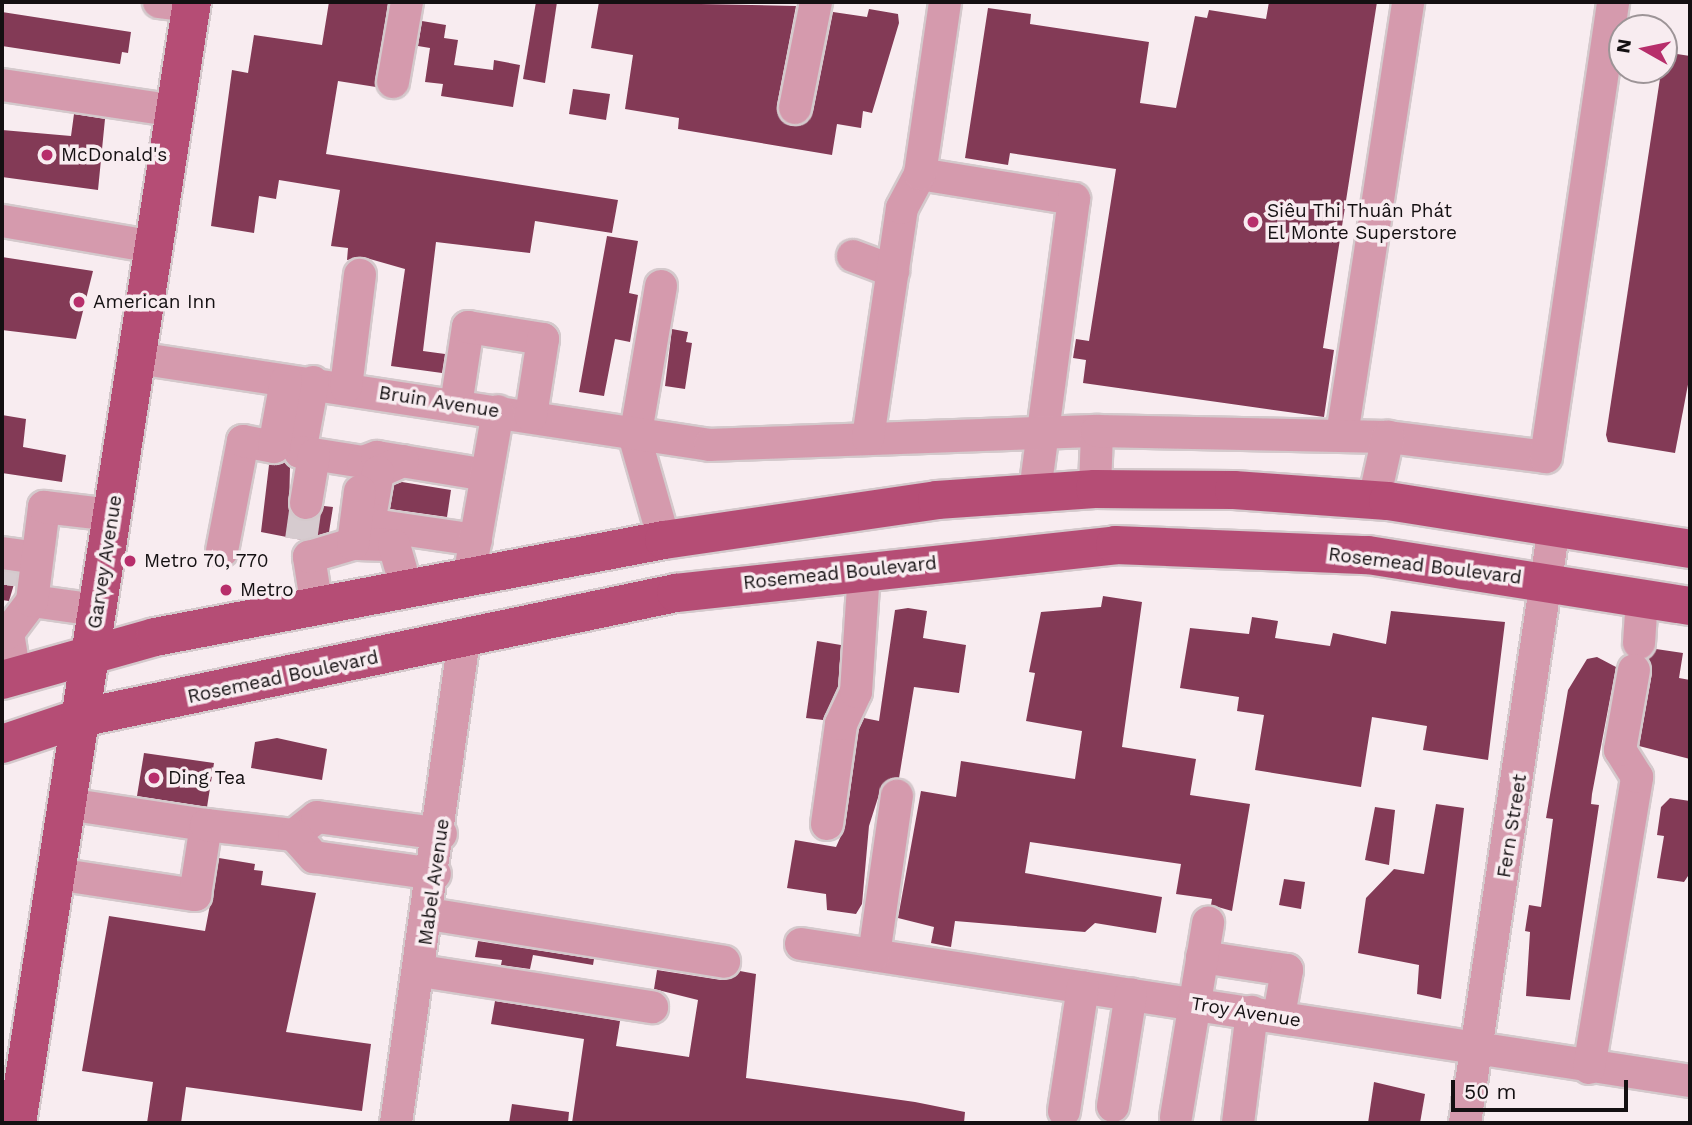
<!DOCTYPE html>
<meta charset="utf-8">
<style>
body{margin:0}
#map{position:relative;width:1692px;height:1125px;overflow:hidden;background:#f8ecf0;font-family:"Work Sans",sans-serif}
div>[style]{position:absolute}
.building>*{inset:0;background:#833a56}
.minor-tunnel>*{height:32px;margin-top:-16px;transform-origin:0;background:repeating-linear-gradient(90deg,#d6cbcf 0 32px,transparent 0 48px)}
.roads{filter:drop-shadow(2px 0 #d4c9cc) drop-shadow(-2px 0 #d4c9cc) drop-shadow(0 2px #d4c9cc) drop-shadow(0 -2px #d4c9cc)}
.minor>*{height:32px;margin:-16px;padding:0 16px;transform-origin:16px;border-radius:16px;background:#d59aad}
.major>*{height:38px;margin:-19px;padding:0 19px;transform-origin:19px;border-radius:19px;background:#b54d75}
.dots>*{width:19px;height:19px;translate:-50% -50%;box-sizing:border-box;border:4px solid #f8ecf0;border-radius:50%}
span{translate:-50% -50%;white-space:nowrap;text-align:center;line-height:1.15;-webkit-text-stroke:7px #f8ecf0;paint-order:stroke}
.poi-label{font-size:19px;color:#141012}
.left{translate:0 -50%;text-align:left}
.street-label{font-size:19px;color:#141012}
.frame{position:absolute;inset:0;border:4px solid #141012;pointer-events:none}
.north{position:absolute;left:1608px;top:14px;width:70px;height:70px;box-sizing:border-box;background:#f8ecf0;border:2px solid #9d9497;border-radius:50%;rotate:279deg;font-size:19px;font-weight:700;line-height:28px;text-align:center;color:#141012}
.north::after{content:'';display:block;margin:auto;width:24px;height:32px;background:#b72e6b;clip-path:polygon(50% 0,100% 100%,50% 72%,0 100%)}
.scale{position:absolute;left:1451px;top:1080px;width:177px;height:32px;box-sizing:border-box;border:4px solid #141012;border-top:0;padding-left:9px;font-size:21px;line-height:24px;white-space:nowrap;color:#141012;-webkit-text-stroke:5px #f8ecf0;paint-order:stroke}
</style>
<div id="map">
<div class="building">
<i style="clip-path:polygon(329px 2px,388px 2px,376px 87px,338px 81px,326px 154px,618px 200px,612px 233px,535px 221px,530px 253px,436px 242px,423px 351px,445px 354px,442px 373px,391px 366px,405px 269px,363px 257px,347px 260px,348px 248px,331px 246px,340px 190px,279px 180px,276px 199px,259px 196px,254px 233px,211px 226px,232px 70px,248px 73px,254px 35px,322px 45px)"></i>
<i style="clip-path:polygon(536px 2px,557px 2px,545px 83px,523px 79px)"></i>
<i style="clip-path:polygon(599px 2px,796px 6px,777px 105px,782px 121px,792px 126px,813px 112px,833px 12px,867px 17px,869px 9px,898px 14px,899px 23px,872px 113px,863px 111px,861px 128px,837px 124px,832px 155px,678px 129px,679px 118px,625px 109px,633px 55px,591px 48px)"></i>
<i style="clip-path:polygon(1269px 2px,1377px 2px,1323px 348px,1334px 350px,1324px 417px,1083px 383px,1086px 360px,1073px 358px,1076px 339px,1089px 341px,1116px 169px,1010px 153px,1008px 165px,965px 158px,988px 8px,1031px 14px,1030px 24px,1149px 42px,1140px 103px,1176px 108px,1195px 16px,1207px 18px,1209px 10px,1266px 19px)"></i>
<i style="clip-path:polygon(2px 12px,131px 32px,128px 53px,122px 52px,120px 64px,2px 46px)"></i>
<i style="clip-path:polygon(422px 21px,446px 25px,444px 38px,458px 40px,454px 65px,493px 70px,494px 60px,520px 65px,513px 107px,441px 96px,443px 84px,425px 82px,430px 48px,418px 46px)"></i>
<i style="clip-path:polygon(1664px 52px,1690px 56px,1690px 374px,1675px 453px,1608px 442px,1606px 435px)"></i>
<i style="clip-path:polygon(573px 89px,610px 94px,606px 120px,569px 114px)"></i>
<i style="clip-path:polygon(74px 114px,105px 119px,98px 190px,2px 177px,2px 130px,71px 136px)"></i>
<i style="clip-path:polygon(607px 236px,638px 241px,629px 293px,638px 295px,630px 342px,615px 339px,604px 396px,579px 392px)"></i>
<i style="clip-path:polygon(2px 257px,93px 271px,76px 339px,2px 330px)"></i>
<i style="clip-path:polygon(672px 329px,688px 332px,686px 342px,692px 343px,685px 389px,665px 386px)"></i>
<i style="clip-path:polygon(2px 415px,26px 419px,23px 447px,66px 455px,62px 482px,2px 473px)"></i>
<i style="clip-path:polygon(285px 461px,290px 467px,289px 510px,304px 521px,324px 506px,333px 507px,329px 532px,302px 540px,261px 532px,269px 465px)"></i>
<i style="clip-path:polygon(402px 482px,451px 490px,447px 517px,390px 509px,394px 485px)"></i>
<i style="clip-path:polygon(2px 572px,17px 574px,9px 601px,2px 600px)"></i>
<i style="clip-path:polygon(1103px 596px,1142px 602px,1122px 747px,1196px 759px,1190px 795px,1250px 804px,1232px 911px,1211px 905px,1212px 899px,1176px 894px,1181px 864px,1030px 842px,1025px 873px,1162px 897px,1156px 933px,1095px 923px,1085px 932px,955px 921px,951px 947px,931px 943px,934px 927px,898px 918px,921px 791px,956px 797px,961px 761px,1075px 779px,1082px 731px,1026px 721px,1035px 673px,1029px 672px,1041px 612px,1101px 607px)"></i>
<i style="clip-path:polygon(908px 608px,927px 611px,923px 638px,966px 645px,959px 693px,914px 687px,899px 778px,882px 785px,869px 826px,862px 904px,856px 914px,827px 910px,826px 894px,787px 888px,795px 840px,836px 847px,845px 827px,859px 729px,864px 718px,879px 721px,895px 610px)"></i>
<i style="clip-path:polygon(1391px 611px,1505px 622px,1488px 760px,1423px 750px,1427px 726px,1372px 717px,1361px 787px,1255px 770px,1264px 715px,1237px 711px,1239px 697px,1180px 688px,1190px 628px,1249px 634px,1252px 617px,1278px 621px,1275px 638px,1330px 646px,1333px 633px,1386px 644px)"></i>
<i style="clip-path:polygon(817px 641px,841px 645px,838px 687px,823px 720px,806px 718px)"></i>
<i style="clip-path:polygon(1656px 649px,1683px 653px,1679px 678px,1690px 680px,1690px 759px,1639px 746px,1652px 673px,1648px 659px)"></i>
<i style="clip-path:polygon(1597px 657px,1616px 667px,1592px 794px,1591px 804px,1599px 805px,1570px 1000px,1526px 996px,1530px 932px,1525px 931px,1529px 905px,1541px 907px,1553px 819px,1546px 818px,1568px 690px,1587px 659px)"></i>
<i style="clip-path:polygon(277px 738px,327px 749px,322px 780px,251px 768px,255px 742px)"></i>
<i style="clip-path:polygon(144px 753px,214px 763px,207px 807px,137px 796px)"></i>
<i style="clip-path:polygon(1670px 798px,1690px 801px,1690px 873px,1684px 882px,1657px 878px,1664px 836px,1657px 835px,1661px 807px)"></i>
<i style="clip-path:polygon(1436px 804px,1464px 808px,1441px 999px,1417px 994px,1419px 965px,1358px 953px,1366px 898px,1394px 869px,1424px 874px)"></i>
<i style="clip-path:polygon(1375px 807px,1395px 810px,1389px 865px,1365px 860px)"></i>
<i style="clip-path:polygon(219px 858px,255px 864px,254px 870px,263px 871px,261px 885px,316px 893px,286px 1032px,371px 1044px,362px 1111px,186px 1087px,181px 1123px,147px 1123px,153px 1082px,82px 1071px,109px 916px,205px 931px)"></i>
<i style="clip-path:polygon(1284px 879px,1305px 882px,1301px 909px,1279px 905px)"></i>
<i style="clip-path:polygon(478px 941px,594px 959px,593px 965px,533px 955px,530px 969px,501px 965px,502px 960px,475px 957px)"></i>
<i style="clip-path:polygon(657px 970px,721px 980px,740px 971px,756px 974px,746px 1078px,915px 1102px,965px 1112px,964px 1123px,572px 1123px,584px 1039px,491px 1024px,495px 1001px,620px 1021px,616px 1046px,689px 1057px,698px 1000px,654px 989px)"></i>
<i style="clip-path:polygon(1374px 1082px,1425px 1094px,1420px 1123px,1368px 1123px)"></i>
<i style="clip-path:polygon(512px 1104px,569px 1112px,568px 1123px,509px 1123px)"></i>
</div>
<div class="minor-tunnel">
<i style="left:301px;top:540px;width:37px;rotate:-82deg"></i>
<i style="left:2px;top:585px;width:18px;rotate:-84deg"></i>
</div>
<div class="roads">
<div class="minor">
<i style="left:159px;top:2px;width:32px;rotate:7deg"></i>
<i style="left:393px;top:82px;width:81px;rotate:-80.1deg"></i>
<i style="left:2px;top:85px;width:175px;rotate:8.5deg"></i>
<i style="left:795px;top:108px;width:108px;rotate:-78.8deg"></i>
<i style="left:920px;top:174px;width:156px;rotate:9.2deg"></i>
<i style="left:1074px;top:199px;width:297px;rotate:97.6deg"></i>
<i style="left:2px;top:221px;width:154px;rotate:9.7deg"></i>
<i style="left:853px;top:256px;width:43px;rotate:20.6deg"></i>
<i style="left:661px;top:286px;width:154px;rotate:99.7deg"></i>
<i style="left:635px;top:438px;width:106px;rotate:74.1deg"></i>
<i style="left:137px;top:358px;width:580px;rotate:8.63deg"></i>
<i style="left:710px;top:445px;width:387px;rotate:-2.1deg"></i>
<i style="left:313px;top:382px;width:71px;rotate:100.5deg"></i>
<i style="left:300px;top:452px;width:64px;rotate:9deg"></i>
<i style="left:363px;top:462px;width:15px;rotate:-20deg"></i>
<i style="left:377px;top:457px;width:111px;rotate:9.3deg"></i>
<i style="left:346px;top:387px;width:113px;rotate:-82.9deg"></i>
<i style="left:456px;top:405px;width:79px;rotate:-81.3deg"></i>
<i style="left:468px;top:327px;width:76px;rotate:9.1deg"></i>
<i style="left:543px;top:339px;width:78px;rotate:98.9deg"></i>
<i style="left:1342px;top:435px;width:438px;rotate:-81.3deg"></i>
<i style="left:868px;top:438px;width:232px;rotate:-81.6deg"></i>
<i style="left:902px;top:208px;width:38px;rotate:-62deg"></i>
<i style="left:920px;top:174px;width:174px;rotate:-81.7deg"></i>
<i style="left:403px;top:461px;width:27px;rotate:156deg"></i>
<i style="left:378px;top:472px;width:47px;rotate:99.9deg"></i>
<i style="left:370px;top:518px;width:13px;rotate:39deg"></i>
<i style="left:380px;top:526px;width:97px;rotate:8.3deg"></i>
<i style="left:1095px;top:489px;width:58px;rotate:-88deg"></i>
<i style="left:1097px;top:431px;width:291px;rotate:1.2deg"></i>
<i style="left:1388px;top:437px;width:159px;rotate:7.2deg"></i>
<i style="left:1546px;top:457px;width:460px;rotate:-81.6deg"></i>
<i style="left:1374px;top:500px;width:65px;rotate:-77.5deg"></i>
<i style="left:306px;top:503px;width:49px;rotate:-80.5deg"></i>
<i style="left:358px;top:544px;width:36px;rotate:2deg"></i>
<i style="left:394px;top:545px;width:47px;rotate:73.9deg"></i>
<i style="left:222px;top:551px;width:112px;rotate:-79.2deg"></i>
<i style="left:243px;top:441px;width:32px;rotate:11deg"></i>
<i style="left:274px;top:447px;width:67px;rotate:-79.7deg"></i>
<i style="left:2px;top:553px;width:35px;rotate:8deg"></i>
<i style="left:472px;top:560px;width:151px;rotate:-80.1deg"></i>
<i style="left:32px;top:601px;width:66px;rotate:7.9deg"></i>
<i style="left:317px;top:607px;width:51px;rotate:-99.1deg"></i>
<i style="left:309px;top:557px;width:46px;rotate:-16.5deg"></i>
<i style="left:353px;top:544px;width:53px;rotate:-82.5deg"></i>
<i style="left:1639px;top:643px;width:45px;rotate:-86.2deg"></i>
<i style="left:15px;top:676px;width:44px;rotate:-99.2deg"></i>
<i style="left:8px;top:633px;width:40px;rotate:-53deg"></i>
<i style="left:32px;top:601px;width:95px;rotate:-82.7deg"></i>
<i style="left:44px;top:507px;width:68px;rotate:6.7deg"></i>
<i style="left:67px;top:804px;width:141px;rotate:8.6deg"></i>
<i style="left:827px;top:824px;width:101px;rotate:-82deg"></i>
<i style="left:841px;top:724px;width:35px;rotate:-65deg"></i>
<i style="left:856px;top:692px;width:122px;rotate:-86.2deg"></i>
<i style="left:294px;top:835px;width:29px;rotate:-38deg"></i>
<i style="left:317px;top:817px;width:125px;rotate:7.8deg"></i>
<i style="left:56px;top:874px;width:141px;rotate:8.6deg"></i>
<i style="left:195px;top:895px;width:71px;rotate:-81.1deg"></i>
<i style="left:206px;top:825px;width:89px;rotate:6.5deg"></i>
<i style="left:294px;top:835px;width:30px;rotate:48deg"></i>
<i style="left:314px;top:857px;width:122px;rotate:8deg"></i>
<i style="left:429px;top:914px;width:299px;rotate:9.2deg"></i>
<i style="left:801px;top:944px;width:899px;rotate:8.76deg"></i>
<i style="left:874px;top:955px;width:161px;rotate:-81.8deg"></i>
<i style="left:1202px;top:957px;width:86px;rotate:8.7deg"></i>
<i style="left:1287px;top:970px;width:47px;rotate:99.9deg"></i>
<i style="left:421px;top:971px;width:234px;rotate:8.9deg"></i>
<i style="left:1589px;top:1068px;width:295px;rotate:-80.6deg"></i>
<i style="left:1637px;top:777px;width:32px;rotate:-122deg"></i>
<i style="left:1620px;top:750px;width:81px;rotate:-80.1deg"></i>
<i style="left:1113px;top:1106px;width:113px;rotate:-80.9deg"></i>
<i style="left:1064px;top:1111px;width:125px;rotate:-81.3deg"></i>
<i style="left:1176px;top:1117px;width:197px;rotate:-80.6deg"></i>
<i style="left:396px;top:1123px;width:488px;rotate:-82deg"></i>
<i style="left:1238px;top:1123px;width:112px;rotate:-82.8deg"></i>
<i style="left:1465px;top:1123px;width:603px;rotate:-81.51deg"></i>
</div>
<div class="major">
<i style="left:2px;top:680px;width:159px;rotate:-15.7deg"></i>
<i style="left:155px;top:637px;width:518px;rotate:-10.79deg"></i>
<i style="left:664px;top:540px;width:276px;rotate:-8.3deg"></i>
<i style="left:937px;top:500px;width:158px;rotate:-4deg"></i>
<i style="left:1095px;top:489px;width:139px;rotate:0.4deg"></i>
<i style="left:1234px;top:490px;width:154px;rotate:4.1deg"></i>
<i style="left:1388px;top:501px;width:306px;rotate:9deg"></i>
<i style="left:2px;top:744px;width:82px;rotate:-18.4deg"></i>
<i style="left:80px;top:718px;width:609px;rotate:-11.85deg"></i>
<i style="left:676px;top:593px;width:442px;rotate:-6.2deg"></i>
<i style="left:1115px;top:545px;width:253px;rotate:2.3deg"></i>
<i style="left:1368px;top:555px;width:326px;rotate:9deg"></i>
<i style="left:17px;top:1123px;width:1135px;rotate:-81.13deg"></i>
</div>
</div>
<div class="dots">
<i style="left:47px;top:155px;background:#b72e6b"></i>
<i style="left:1253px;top:222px;background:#b72e6b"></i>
<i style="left:79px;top:302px;background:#b72e6b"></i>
<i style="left:130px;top:561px;background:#b72e6b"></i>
<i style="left:226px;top:590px;background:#b72e6b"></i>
<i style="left:154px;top:778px;background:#b72e6b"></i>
</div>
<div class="poi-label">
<span class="left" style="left:61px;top:155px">McDonald's</span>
<span class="left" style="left:1267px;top:222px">Siêu Thi Thuân Phát<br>El Monte Superstore</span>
<span class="left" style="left:93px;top:302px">American Inn</span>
<span class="left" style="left:144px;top:561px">Metro 70, 770</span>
<span class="left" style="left:240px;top:590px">Metro</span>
<span class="left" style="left:168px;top:778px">Ding Tea</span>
</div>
<div class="street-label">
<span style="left:439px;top:402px;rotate:9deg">Bruin Avenue</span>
<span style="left:105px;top:562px;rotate:-81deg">Garvey Avenue</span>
<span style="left:1425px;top:566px;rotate:7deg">Rosemead Boulevard</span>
<span style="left:840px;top:573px;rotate:-6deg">Rosemead Boulevard</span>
<span style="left:283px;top:677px;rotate:-12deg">Rosemead Boulevard</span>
<span style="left:1512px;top:826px;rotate:-81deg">Fern Street</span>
<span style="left:434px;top:882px;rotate:-82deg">Mabel Avenue</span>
<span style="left:1246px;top:1012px;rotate:9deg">Troy Avenue</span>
</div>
<div class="frame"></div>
<div class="north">N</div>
<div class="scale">50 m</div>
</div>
